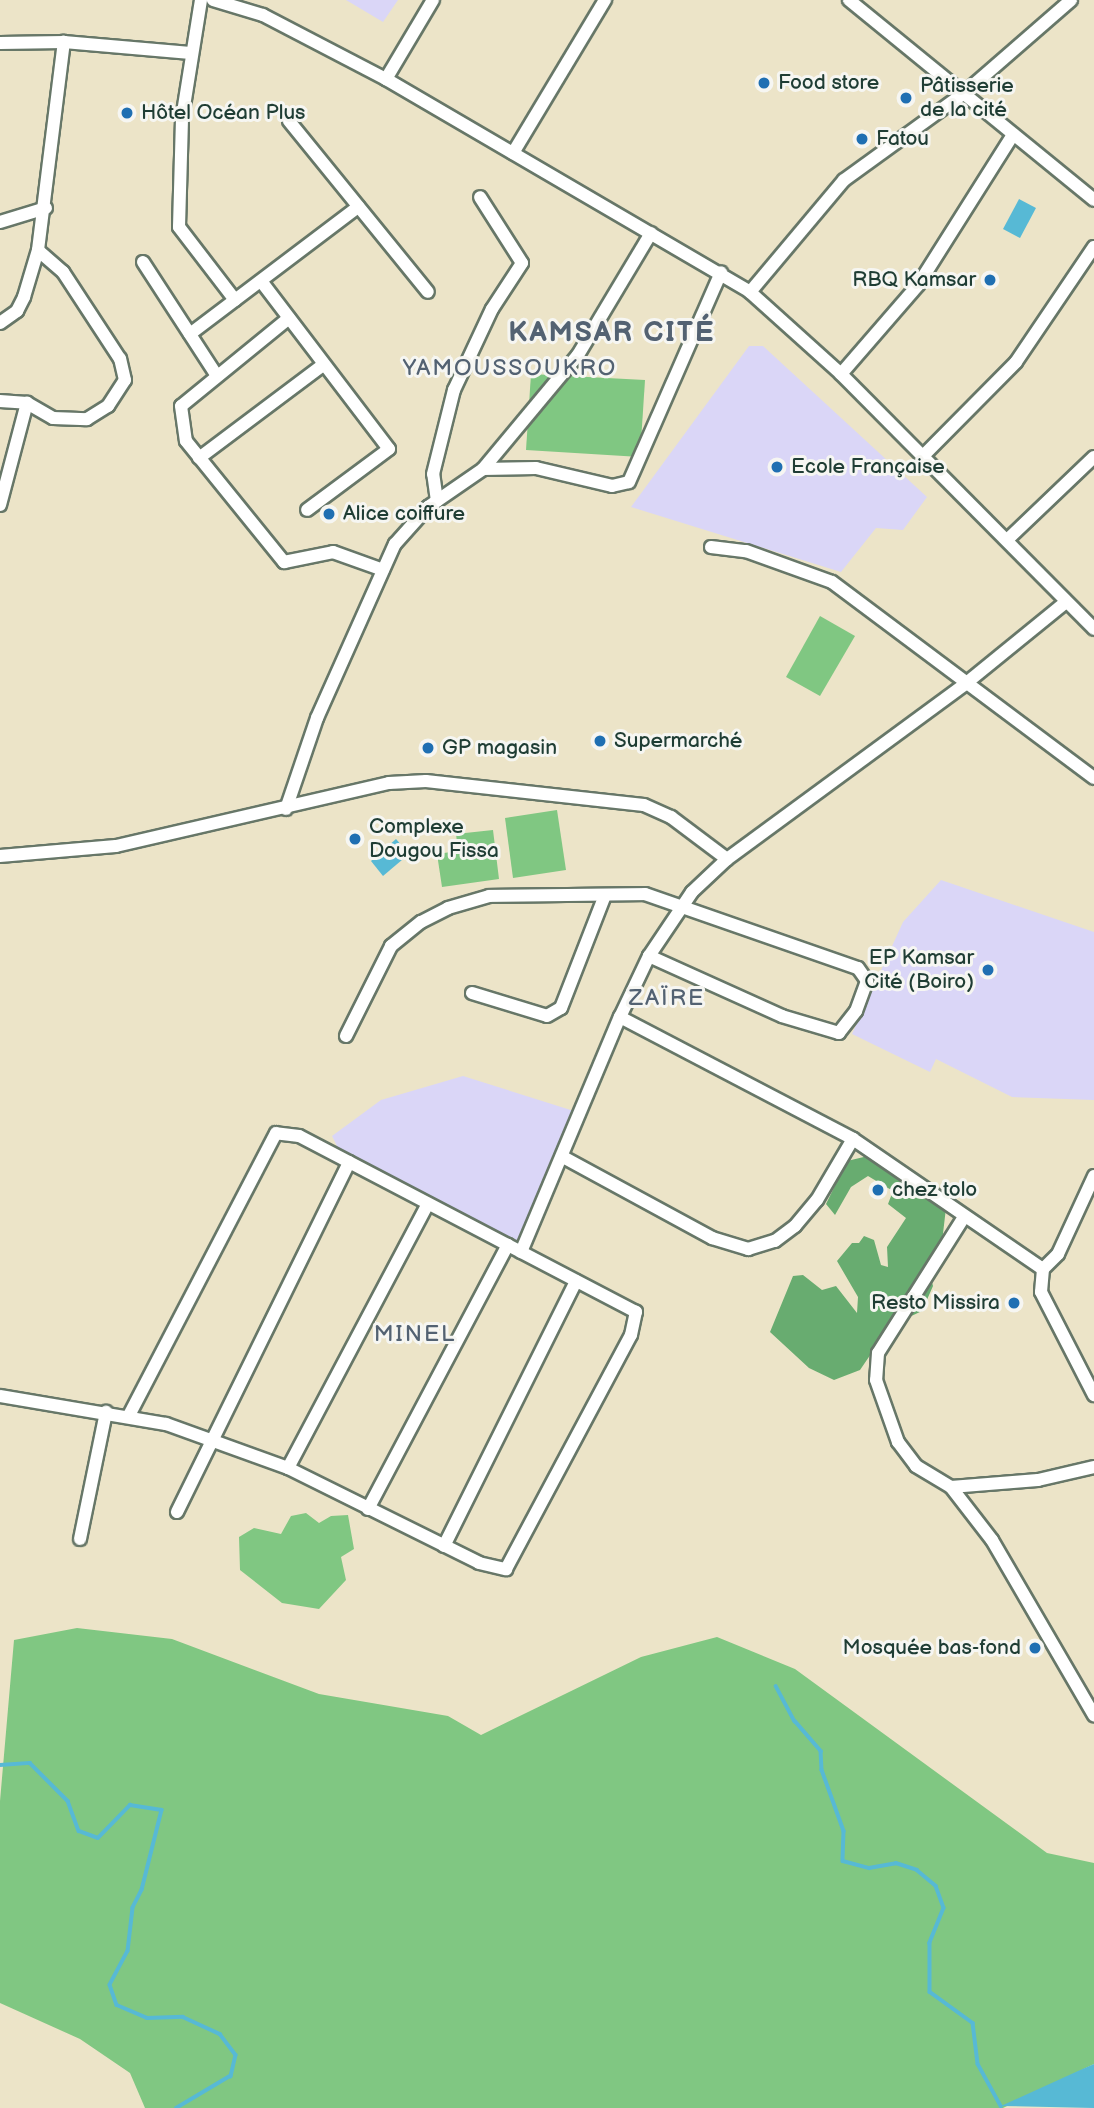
<!DOCTYPE html>
<meta charset="utf-8">
<style>
body{margin:0}
#map{position:relative;width:1094px;height:2108px;overflow:hidden;background:#ece4c8;font-family:"Balsamiq Sans",sans-serif}
div>[style]{position:absolute}
.built>*{inset:0;background:#dad6f7}
.green>*{inset:0;background:#80c782}
.forest>*{inset:0;background:#68ac70}
.water>*{inset:0;background:#57b9d5}
.stream>*{height:3.5px;margin:-1.75px;padding:0 1.75px;transform-origin:1.75px;border-radius:1.75px;background:#57b9d5}
.roads{filter:drop-shadow(2px 0 #677768) drop-shadow(-2px 0 #677768) drop-shadow(0 2px #677768) drop-shadow(0 -2px #677768)}
.minor>*{height:12px;margin:-6px;padding:0 6px;transform-origin:6px;border-radius:6px;background:#fff}
.dots>*{width:19px;height:19px;translate:-50% -50%;box-sizing:border-box;border:4px solid #f6f6f2;border-radius:50%}
span{translate:-50% -50%;white-space:nowrap;text-align:center;line-height:1.15;-webkit-text-stroke:6px #f6f6f2;paint-order:stroke}
.poi-label{font-size:21px;color:#1f3d34}
.left{translate:0 -50%;text-align:left}
.right{translate:-100% -50%;text-align:right}
.neighbourhood-label{font-size:23px;color:#536272;letter-spacing:2px}
.district-label{font-size:28px;color:#536272;font-weight:700;letter-spacing:2px}
</style>
<div id="map">
<div class="built">
<i style="clip-path:polygon(346px 0,398px 0,383px 22px)"></i>
<i style="clip-path:polygon(749px 346px,763px 346px,927px 497px,903px 530px,876px 528px,841px 572px,631px 507px)"></i>
<i style="clip-path:polygon(941px 880px,1094px 932px,1094px 1100px,1012px 1097px,936px 1059px,930px 1072px,852px 1034px,903px 922px)"></i>
<i style="clip-path:polygon(463px 1076px,577px 1112px,516px 1245px,347px 1166px,332px 1136px,381px 1100px)"></i>
</div>
<div class="green">
<i style="clip-path:polygon(531px 374px,645px 380px,640px 457px,526px 450px)"></i>
<i style="clip-path:polygon(820px 616px,855px 636px,820px 696px,786px 677px)"></i>
<i style="clip-path:polygon(557px 810px,566px 870px,513px 878px,505px 818px)"></i>
<i style="clip-path:polygon(493px 830px,499px 879px,442px 887px,437px 854px,458px 851px,456px 834px)"></i>
<i style="clip-path:polygon(306px 1513px,319px 1523px,331px 1516px,348px 1515px,354px 1549px,341px 1557px,346px 1580px,319px 1609px,282px 1603px,240px 1570px,239px 1537px,254px 1528px,281px 1534px,291px 1516px)"></i>
<i style="clip-path:polygon(77px 1628px,172px 1639px,319px 1694px,448px 1716px,481px 1735px,641px 1657px,717px 1637px,795px 1669px,1047px 1853px,1094px 1863px,1094px 2064px,1003px 2108px,145px 2108px,130px 2073px,80px 2039px,0 2003px,0 1801px,14px 1640px)"></i>
</div>
<div class="forest">
<i style="clip-path:polygon(868px 1156px,921px 1196px,946px 1208px,942px 1242px,930px 1274px,933px 1286px,922px 1311px,890px 1326px,860px 1370px,834px 1380px,809px 1368px,770px 1332px,793px 1276px,803px 1275px,822px 1290px,836px 1286px,857px 1313px,858px 1297px,837px 1261px,852px 1243px,859px 1243px,864px 1236px,874px 1240px,881px 1265px,888px 1267px,887px 1247px,906px 1218px,888px 1204px,893px 1191px,868px 1176px,851px 1187px,835px 1215px,826px 1204px,847px 1161px)"></i>
</div>
<div class="water">
<i style="clip-path:polygon(1019px 199px,1036px 208px,1020px 238px,1003px 229px)"></i>
<i style="clip-path:polygon(396px 839px,409px 854px,383px 876px,371px 861px)"></i>
<i style="clip-path:polygon(1094px 2064px,1094px 2108px,1001px 2106px,1078px 2071px)"></i>
</div>
<div class="stream">
<i style="left:776px;top:1686px;width:40px;rotate:62deg"></i>
<i style="left:795px;top:1721px;width:40px;rotate:49deg"></i>
<i style="left:821px;top:1751px;width:19px;rotate:87deg"></i>
<i style="left:822px;top:1770px;width:65px;rotate:70.2deg"></i>
<i style="left:844px;top:1831px;width:30px;rotate:92deg"></i>
<i style="left:843px;top:1861px;width:27px;rotate:15deg"></i>
<i style="left:869px;top:1868px;width:27px;rotate:-10deg"></i>
<i style="left:896px;top:1863px;width:22px;rotate:18deg"></i>
<i style="left:917px;top:1870px;width:25px;rotate:40deg"></i>
<i style="left:936px;top:1886px;width:23px;rotate:70deg"></i>
<i style="left:944px;top:1908px;width:38px;rotate:112deg"></i>
<i style="left:930px;top:1943px;width:49px;rotate:90deg"></i>
<i style="left:930px;top:1992px;width:53px;rotate:35.8deg"></i>
<i style="left:973px;top:2023px;width:41px;rotate:83deg"></i>
<i style="left:978px;top:2064px;width:48px;rotate:61.3deg"></i>
<i style="left:0;top:1765px;width:30px;rotate:-4deg"></i>
<i style="left:30px;top:1763px;width:54px;rotate:45deg"></i>
<i style="left:68px;top:1801px;width:32px;rotate:70deg"></i>
<i style="left:79px;top:1831px;width:20px;rotate:20deg"></i>
<i style="left:98px;top:1838px;width:46px;rotate:-45.9deg"></i>
<i style="left:130px;top:1805px;width:32px;rotate:9deg"></i>
<i style="left:162px;top:1810px;width:82px;rotate:104deg"></i>
<i style="left:142px;top:1890px;width:20px;rotate:117deg"></i>
<i style="left:133px;top:1908px;width:43px;rotate:96.6deg"></i>
<i style="left:128px;top:1951px;width:38px;rotate:118deg"></i>
<i style="left:110px;top:1985px;width:21px;rotate:71deg"></i>
<i style="left:117px;top:2005px;width:33px;rotate:23deg"></i>
<i style="left:147px;top:2018px;width:36px;rotate:-2deg"></i>
<i style="left:183px;top:2017px;width:41px;rotate:24.7deg"></i>
<i style="left:220px;top:2034px;width:26px;rotate:53deg"></i>
<i style="left:236px;top:2055px;width:22px;rotate:103deg"></i>
<i style="left:231px;top:2076px;width:63px;rotate:149.3deg"></i>
</div>
<div class="roads">
<div class="minor">
<i style="left:201px;top:0;width:121px;rotate:99.1deg"></i>
<i style="left:182px;top:119px;width:108px;rotate:91.6deg"></i>
<i style="left:179px;top:227px;width:92px;rotate:52.5deg"></i>
<i style="left:213px;top:0;width:52px;rotate:16.7deg"></i>
<i style="left:263px;top:15px;width:139px;rotate:27.5deg"></i>
<i style="left:386px;top:79px;width:422px;rotate:30.3deg"></i>
<i style="left:750px;top:292px;width:122px;rotate:42deg"></i>
<i style="left:841px;top:374px;width:359px;rotate:45.2deg"></i>
<i style="left:849px;top:0;width:316px;rotate:39.2deg"></i>
<i style="left:0;top:43px;width:64px;rotate:-0.9deg"></i>
<i style="left:64px;top:42px;width:127px;rotate:5deg"></i>
<i style="left:386px;top:79px;width:92px;rotate:-59.3deg"></i>
<i style="left:289px;top:121px;width:220px;rotate:50.9deg"></i>
<i style="left:513px;top:153px;width:179px;rotate:-59deg"></i>
<i style="left:0;top:222px;width:48px;rotate:-16.9deg"></i>
<i style="left:143px;top:262px;width:136px;rotate:57deg"></i>
<i style="left:261px;top:281px;width:211px;rotate:52.7deg"></i>
<i style="left:389px;top:449px;width:102px;rotate:143.4deg"></i>
<i style="left:750px;top:292px;width:146px;rotate:-50deg"></i>
<i style="left:844px;top:180px;width:147px;rotate:-35.9deg"></i>
<i style="left:963px;top:94px;width:143px;rotate:-41deg"></i>
<i style="left:289px;top:318px;width:139px;rotate:140.8deg"></i>
<i style="left:181px;top:406px;width:35px;rotate:82deg"></i>
<i style="left:186px;top:441px;width:156px;rotate:51deg"></i>
<i style="left:284px;top:562px;width:50px;rotate:-11.5deg"></i>
<i style="left:333px;top:552px;width:53px;rotate:19.8deg"></i>
<i style="left:0;top:323px;width:21px;rotate:-35deg"></i>
<i style="left:17px;top:311px;width:16px;rotate:-63deg"></i>
<i style="left:24px;top:297px;width:49px;rotate:-73.4deg"></i>
<i style="left:38px;top:250px;width:210px;rotate:-82.9deg"></i>
<i style="left:190px;top:334px;width:211px;rotate:-37.1deg"></i>
<i style="left:841px;top:374px;width:118px;rotate:-49.1deg"></i>
<i style="left:918px;top:285px;width:178px;rotate:-57.7deg"></i>
<i style="left:0;top:401px;width:27px;rotate:4deg"></i>
<i style="left:27px;top:403px;width:30px;rotate:30deg"></i>
<i style="left:53px;top:418px;width:34px;rotate:2deg"></i>
<i style="left:87px;top:419px;width:25px;rotate:-32deg"></i>
<i style="left:108px;top:406px;width:31px;rotate:-57deg"></i>
<i style="left:125px;top:380px;width:22px;rotate:-103deg"></i>
<i style="left:120px;top:359px;width:104px;rotate:-123.2deg"></i>
<i style="left:63px;top:272px;width:33px;rotate:-139deg"></i>
<i style="left:923px;top:456px;width:132px;rotate:-45.3deg"></i>
<i style="left:1016px;top:362px;width:139px;rotate:-55.9deg"></i>
<i style="left:199px;top:458px;width:156px;rotate:-36.9deg"></i>
<i style="left:483px;top:469px;width:148px;rotate:-50.2deg"></i>
<i style="left:578px;top:355px;width:142px;rotate:-59.1deg"></i>
<i style="left:437px;top:501px;width:27px;rotate:-98deg"></i>
<i style="left:433px;top:474px;width:87px;rotate:-76deg"></i>
<i style="left:454px;top:390px;width:89px;rotate:-64.9deg"></i>
<i style="left:492px;top:309px;width:55px;rotate:-56.9deg"></i>
<i style="left:522px;top:263px;width:78px;rotate:-122.5deg"></i>
<i style="left:0;top:505px;width:106px;rotate:-75.2deg"></i>
<i style="left:1007px;top:540px;width:120px;rotate:-43.7deg"></i>
<i style="left:711px;top:547px;width:35px;rotate:7deg"></i>
<i style="left:746px;top:551px;width:91px;rotate:19.8deg"></i>
<i style="left:832px;top:582px;width:327px;rotate:36.8deg"></i>
<i style="left:286px;top:809px;width:96px;rotate:-71.2deg"></i>
<i style="left:317px;top:718px;width:191px;rotate:-65.9deg"></i>
<i style="left:395px;top:544px;width:50px;rotate:-48.3deg"></i>
<i style="left:428px;top:507px;width:67px;rotate:-34.6deg"></i>
<i style="left:483px;top:469px;width:53px;rotate:-1.1deg"></i>
<i style="left:536px;top:468px;width:78px;rotate:13.3deg"></i>
<i style="left:612px;top:486px;width:17px;rotate:-13deg"></i>
<i style="left:629px;top:482px;width:229px;rotate:-66.3deg"></i>
<i style="left:0;top:856px;width:116px;rotate:-4.9deg"></i>
<i style="left:116px;top:846px;width:280px;rotate:-13deg"></i>
<i style="left:389px;top:783px;width:37px;rotate:-3deg"></i>
<i style="left:426px;top:781px;width:219px;rotate:6.3deg"></i>
<i style="left:644px;top:805px;width:30px;rotate:24deg"></i>
<i style="left:671px;top:817px;width:70px;rotate:36.9deg"></i>
<i style="left:472px;top:993px;width:78px;rotate:17deg"></i>
<i style="left:547px;top:1016px;width:16px;rotate:-30deg"></i>
<i style="left:561px;top:1008px;width:121px;rotate:-68.7deg"></i>
<i style="left:620px;top:1017px;width:263px;rotate:27.6deg"></i>
<i style="left:853px;top:1139px;width:230px;rotate:34.4deg"></i>
<i style="left:1043px;top:1269px;width:21px;rotate:-45deg"></i>
<i style="left:1058px;top:1254px;width:86px;rotate:-65.2deg"></i>
<i style="left:346px;top:1036px;width:101px;rotate:-63.4deg"></i>
<i style="left:391px;top:946px;width:38px;rotate:-39deg"></i>
<i style="left:421px;top:922px;width:30px;rotate:-27deg"></i>
<i style="left:448px;top:908px;width:43px;rotate:-16.3deg"></i>
<i style="left:489px;top:896px;width:156px;rotate:-0.7deg"></i>
<i style="left:645px;top:894px;width:225px;rotate:19.2deg"></i>
<i style="left:858px;top:968px;width:16px;rotate:55deg"></i>
<i style="left:867px;top:981px;width:32px;rotate:110deg"></i>
<i style="left:856px;top:1011px;width:28px;rotate:128deg"></i>
<i style="left:839px;top:1033px;width:59px;rotate:-163.4deg"></i>
<i style="left:782px;top:1016px;width:146px;rotate:-155.7deg"></i>
<i style="left:563px;top:1157px;width:170px;rotate:28.5deg"></i>
<i style="left:712px;top:1238px;width:38px;rotate:17deg"></i>
<i style="left:748px;top:1249px;width:28px;rotate:-17deg"></i>
<i style="left:775px;top:1241px;width:25px;rotate:-37deg"></i>
<i style="left:795px;top:1226px;width:34px;rotate:-50deg"></i>
<i style="left:817px;top:1200px;width:71px;rotate:-59.5deg"></i>
<i style="left:964px;top:1217px;width:161px;rotate:122.3deg"></i>
<i style="left:878px;top:1353px;width:27px;rotate:94deg"></i>
<i style="left:876px;top:1380px;width:66px;rotate:70.5deg"></i>
<i style="left:898px;top:1442px;width:30px;rotate:53deg"></i>
<i style="left:916px;top:1466px;width:41px;rotate:31deg"></i>
<i style="left:951px;top:1487px;width:67px;rotate:52.3deg"></i>
<i style="left:992px;top:1540px;width:203px;rotate:59.8deg"></i>
<i style="left:521px;top:1252px;width:255px;rotate:-67.2deg"></i>
<i style="left:620px;top:1017px;width:68px;rotate:-64.6deg"></i>
<i style="left:649px;top:956px;width:77px;rotate:-56.1deg"></i>
<i style="left:692px;top:892px;width:48px;rotate:-43.3deg"></i>
<i style="left:727px;top:859px;width:295px;rotate:-36.3deg"></i>
<i style="left:965px;top:684px;width:130px;rotate:-39.1deg"></i>
<i style="left:1043px;top:1269px;width:23px;rotate:95deg"></i>
<i style="left:1041px;top:1292px;width:116px;rotate:62.8deg"></i>
<i style="left:0;top:1396px;width:168px;rotate:9.6deg"></i>
<i style="left:166px;top:1424px;width:130px;rotate:19.8deg"></i>
<i style="left:288px;top:1468px;width:213px;rotate:26.4deg"></i>
<i style="left:479px;top:1563px;width:28px;rotate:13deg"></i>
<i style="left:506px;top:1569px;width:265px;rotate:-61.9deg"></i>
<i style="left:631px;top:1335px;width:24px;rotate:-78deg"></i>
<i style="left:636px;top:1312px;width:380px;rotate:-152.4deg"></i>
<i style="left:299px;top:1136px;width:23px;rotate:-173deg"></i>
<i style="left:276px;top:1133px;width:318px;rotate:117.5deg"></i>
<i style="left:288px;top:1468px;width:299px;rotate:-62.1deg"></i>
<i style="left:951px;top:1487px;width:87px;rotate:-4.6deg"></i>
<i style="left:1038px;top:1480px;width:57px;rotate:-13.1deg"></i>
<i style="left:368px;top:1509px;width:299px;rotate:-62.1deg"></i>
<i style="left:177px;top:1512px;width:390px;rotate:-63.8deg"></i>
<i style="left:80px;top:1539px;width:130px;rotate:-78.4deg"></i>
<i style="left:444px;top:1546px;width:296px;rotate:-63.5deg"></i>
</div>
</div>
<div class="dots">
<i style="left:764px;top:83px;background:#1f6fb2"></i>
<i style="left:906px;top:98px;background:#1f6fb2"></i>
<i style="left:127px;top:113px;background:#1f6fb2"></i>
<i style="left:862px;top:139px;background:#1f6fb2"></i>
<i style="left:990px;top:280px;background:#1f6fb2"></i>
<i style="left:777px;top:467px;background:#1f6fb2"></i>
<i style="left:329px;top:514px;background:#1f6fb2"></i>
<i style="left:600px;top:741px;background:#1f6fb2"></i>
<i style="left:428px;top:748px;background:#1f6fb2"></i>
<i style="left:355px;top:839px;background:#1f6fb2"></i>
<i style="left:988px;top:970px;background:#1f6fb2"></i>
<i style="left:878px;top:1190px;background:#1f6fb2"></i>
<i style="left:1014px;top:1303px;background:#1f6fb2"></i>
<i style="left:1035px;top:1648px;background:#1f6fb2"></i>
</div>
<div class="poi-label">
<span class="left" style="left:778px;top:83px">Food store</span>
<span class="left" style="left:920px;top:98px">Pâtisserie<br>de la cité</span>
<span class="left" style="left:141px;top:113px">Hôtel Océan Plus</span>
<span class="left" style="left:876px;top:139px">Fatou</span>
<span class="right" style="left:976px;top:280px">RBQ Kamsar</span>
<span class="left" style="left:791px;top:467px">Ecole Française</span>
<span class="left" style="left:343px;top:514px">Alice coiffure</span>
<span class="left" style="left:614px;top:741px">Supermarché</span>
<span class="left" style="left:442px;top:748px">GP magasin</span>
<span class="left" style="left:369px;top:839px">Complexe<br>Dougou Fissa</span>
<span class="right" style="left:974px;top:970px">EP Kamsar<br>Cité (Boiro)</span>
<span class="left" style="left:892px;top:1190px">chez tolo</span>
<span class="right" style="left:1000px;top:1303px">Resto Missira</span>
<span class="right" style="left:1021px;top:1648px">Mosquée bas-fond</span>
</div>
<div class="neighbourhood-label">
<span style="left:510px;top:368px">YAMOUSSOUKRO</span>
<span style="left:667px;top:998px">ZAÏRE</span>
<span style="left:415px;top:1334px">MINEL</span>
</div>
<div class="district-label">
<span style="left:612px;top:333px">KAMSAR CITÉ</span>
</div>
</div>
